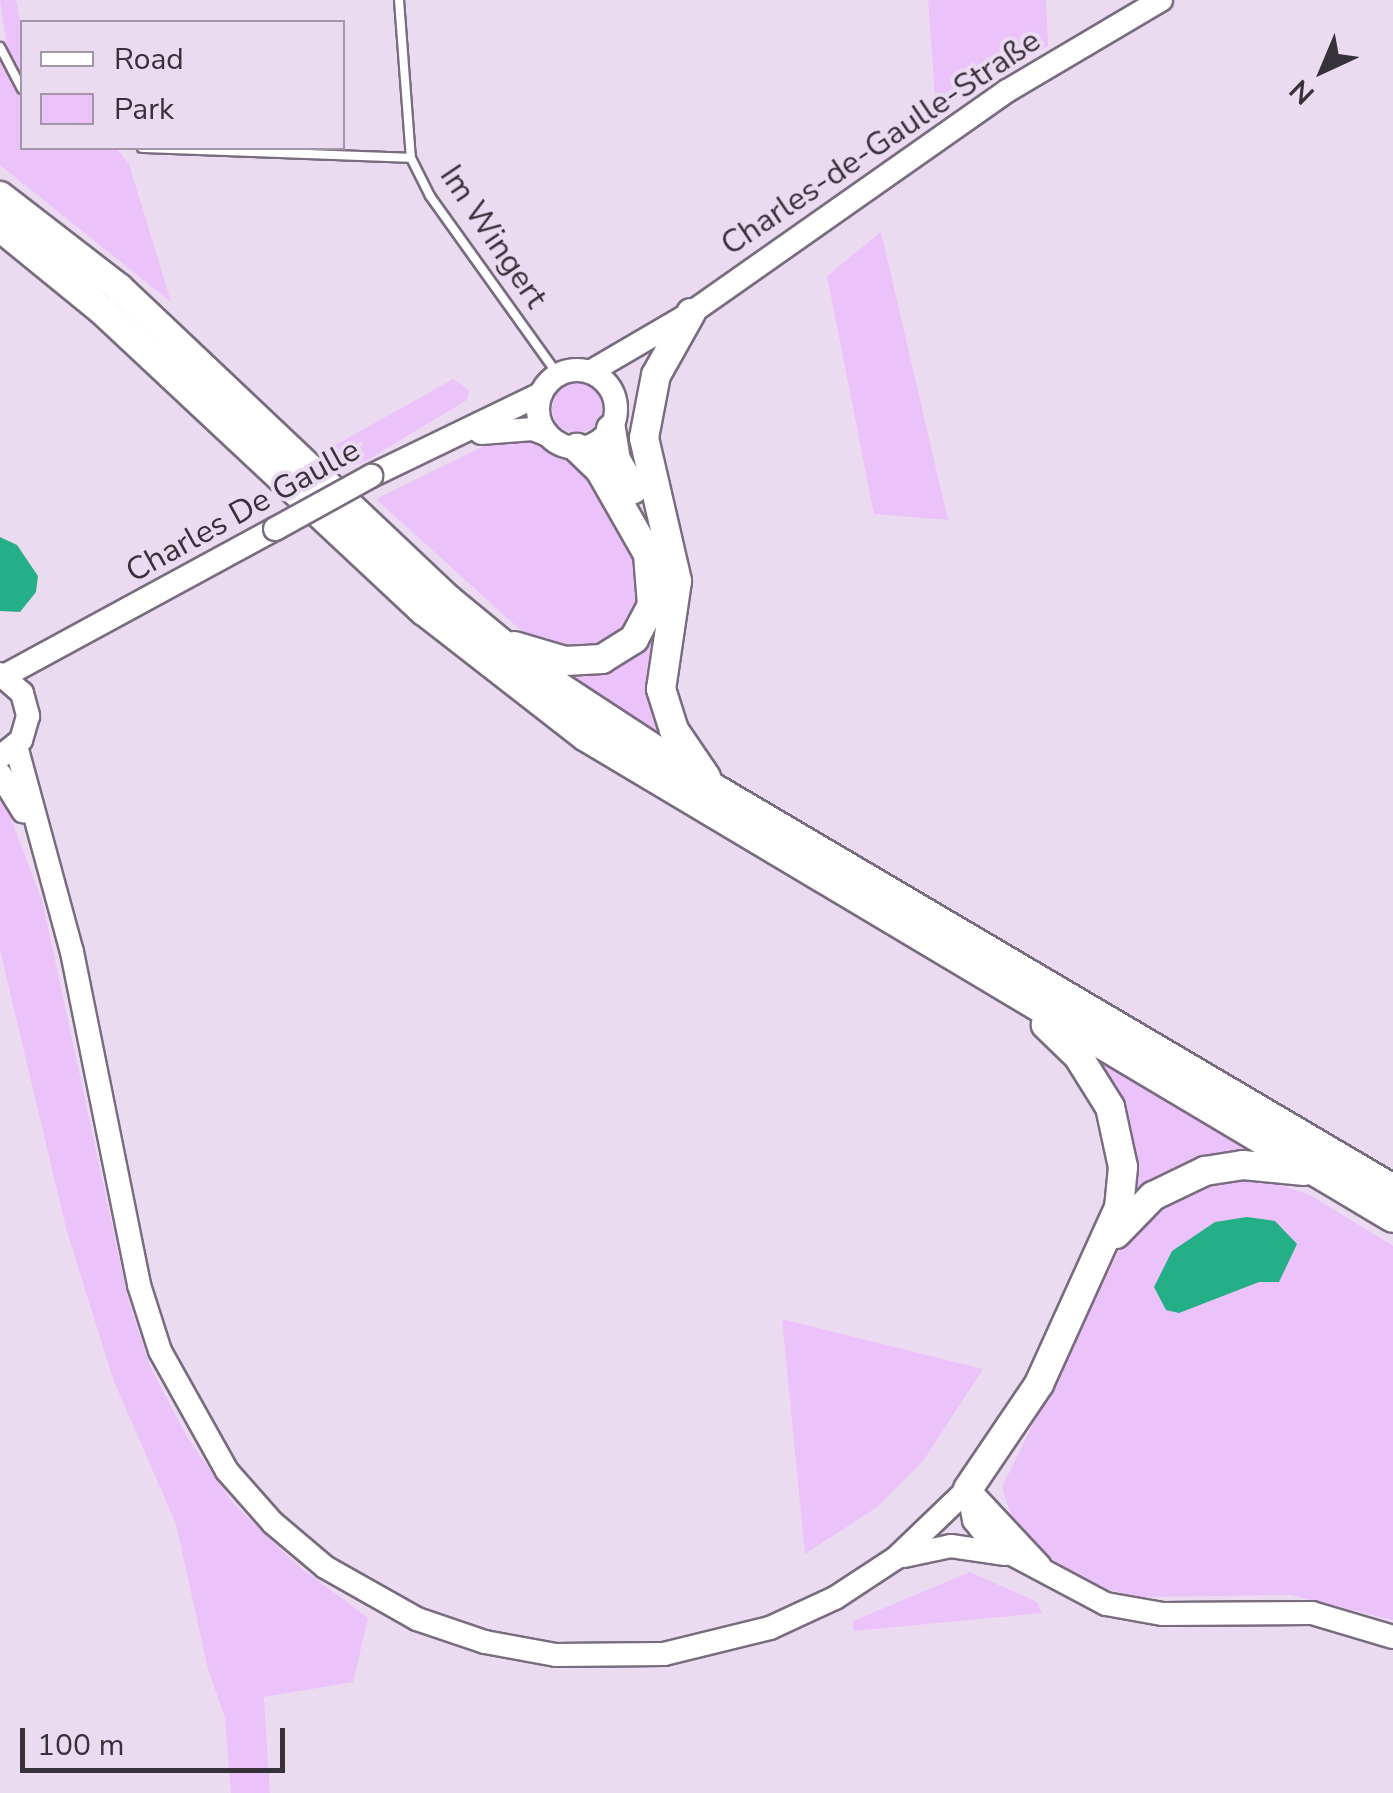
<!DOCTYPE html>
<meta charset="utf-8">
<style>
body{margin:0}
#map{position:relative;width:1393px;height:1793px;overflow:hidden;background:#ebdbf1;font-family:"Nunito Sans",sans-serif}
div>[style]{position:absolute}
.green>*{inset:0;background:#ebc2fa}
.round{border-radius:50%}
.water>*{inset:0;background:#24af86}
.roads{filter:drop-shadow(2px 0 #7a6c7f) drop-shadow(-2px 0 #7a6c7f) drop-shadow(0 2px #7a6c7f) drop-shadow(0 -2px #7a6c7f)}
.lane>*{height:8px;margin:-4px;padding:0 4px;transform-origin:4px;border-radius:4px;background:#fff}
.secondary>*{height:22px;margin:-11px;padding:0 11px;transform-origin:11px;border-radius:11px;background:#fff}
.secondary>.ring{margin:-11px;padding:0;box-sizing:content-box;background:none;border:22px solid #fff;border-radius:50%}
.highway>*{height:28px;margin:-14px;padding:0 14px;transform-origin:14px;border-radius:14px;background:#fff}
.bridges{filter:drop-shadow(2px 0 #7a6c7f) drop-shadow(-2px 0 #7a6c7f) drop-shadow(0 2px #7a6c7f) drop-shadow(0 -2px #7a6c7f)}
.secondary-bridge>*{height:22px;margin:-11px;padding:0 11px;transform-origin:11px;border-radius:11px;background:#fff}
span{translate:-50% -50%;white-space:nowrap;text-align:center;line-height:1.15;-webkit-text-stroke:8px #ebdbf1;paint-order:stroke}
.street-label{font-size:32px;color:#373139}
.legend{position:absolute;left:20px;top:20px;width:325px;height:130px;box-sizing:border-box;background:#ebdbf1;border:2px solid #a397a7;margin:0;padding:12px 18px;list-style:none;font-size:30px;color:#373139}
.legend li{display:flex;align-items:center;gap:20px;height:50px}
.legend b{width:50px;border:2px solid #a397a7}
.north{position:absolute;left:1273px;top:20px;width:100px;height:100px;-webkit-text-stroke:8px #ebdbf1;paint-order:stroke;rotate:224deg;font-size:28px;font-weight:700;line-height:40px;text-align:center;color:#373139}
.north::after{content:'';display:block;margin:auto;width:35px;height:45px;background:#373139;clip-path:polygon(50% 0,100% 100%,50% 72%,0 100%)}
.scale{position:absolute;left:20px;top:1728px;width:265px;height:45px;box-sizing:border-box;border:5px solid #373139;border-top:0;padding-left:12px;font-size:30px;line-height:35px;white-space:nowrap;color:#373139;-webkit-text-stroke:8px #ebdbf1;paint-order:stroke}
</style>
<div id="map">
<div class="green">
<i style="clip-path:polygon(0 0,16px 0,22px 28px,22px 148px,116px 148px,129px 164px,171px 302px,0 165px,0 54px,7px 46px)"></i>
<i style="clip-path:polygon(928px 0,1046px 0,1048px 46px,936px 109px)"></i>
<i style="clip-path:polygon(881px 232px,948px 520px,874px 514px,827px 276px)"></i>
<i style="clip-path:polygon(453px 379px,469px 390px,467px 400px,364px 462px,351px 465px,334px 446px)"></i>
<i class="round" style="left:552px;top:383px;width:50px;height:50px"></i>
<i style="clip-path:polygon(506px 435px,532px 439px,579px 462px,636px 559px,641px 603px,619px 637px,600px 647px,555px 648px,525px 634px,376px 499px)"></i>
<i style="clip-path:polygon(661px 620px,648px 675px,669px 747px,563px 674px)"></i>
<i style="clip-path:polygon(0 790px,42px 900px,128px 1299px,150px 1366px,187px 1437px,233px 1503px,297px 1565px,368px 1618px,353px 1682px,264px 1697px,270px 1793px,231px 1793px,225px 1718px,208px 1669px,176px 1524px,113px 1379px,66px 1228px,0 950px)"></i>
<i style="clip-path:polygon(1095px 1059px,1257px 1156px,1186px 1163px,1134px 1193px,1131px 1129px)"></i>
<i style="clip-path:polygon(1253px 1176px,1310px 1195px,1393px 1246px,1393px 1620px,1291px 1595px,1136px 1597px,1087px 1583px,1047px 1555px,1011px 1515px,1002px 1487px,1119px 1251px,1155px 1205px,1205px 1179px)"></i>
<i style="clip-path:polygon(782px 1319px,983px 1369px,923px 1461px,877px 1507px,805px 1554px)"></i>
<i style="clip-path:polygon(970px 1572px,1037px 1602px,1042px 1613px,854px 1631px,853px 1621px)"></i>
</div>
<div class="water">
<i style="clip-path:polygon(0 537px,17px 545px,38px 576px,36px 592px,20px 612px,0 611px)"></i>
<i style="clip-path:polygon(1247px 1217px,1275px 1221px,1297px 1244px,1279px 1282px,1259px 1282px,1179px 1313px,1166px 1310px,1154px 1287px,1172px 1251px,1215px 1222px)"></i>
</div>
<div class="roads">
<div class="lane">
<i style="left:399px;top:0;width:158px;rotate:85.7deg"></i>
<i style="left:411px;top:158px;width:42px;rotate:63.4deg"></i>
<i style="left:430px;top:196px;width:220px;rotate:54.4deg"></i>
<i style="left:0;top:47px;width:47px;rotate:62.4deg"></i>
<i style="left:142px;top:148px;width:269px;rotate:2.1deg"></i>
</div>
<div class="secondary">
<i class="ring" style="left:538px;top:370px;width:56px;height:56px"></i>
<i style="left:590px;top:372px;width:117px;rotate:-30.3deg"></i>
<i style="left:691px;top:313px;width:386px;rotate:-35.1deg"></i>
<i style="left:1007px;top:91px;width:179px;rotate:-30.6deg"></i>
<i style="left:481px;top:433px;width:52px;rotate:-4.4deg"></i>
<i style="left:533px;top:429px;width:16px;rotate:22deg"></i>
<i style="left:371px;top:476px;width:189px;rotate:-25.8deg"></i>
<i style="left:0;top:674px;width:29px;rotate:41deg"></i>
<i style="left:22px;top:693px;width:24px;rotate:75deg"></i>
<i style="left:28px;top:716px;width:25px;rotate:106deg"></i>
<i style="left:21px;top:740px;width:27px;rotate:141deg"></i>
<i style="left:4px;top:676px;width:308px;rotate:-28.5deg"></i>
<i style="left:16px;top:746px;width:213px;rotate:74.8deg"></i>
<i style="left:72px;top:952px;width:340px;rotate:78.6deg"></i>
<i style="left:139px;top:1285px;width:69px;rotate:72.3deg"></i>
<i style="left:160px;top:1351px;width:137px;rotate:60.8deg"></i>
<i style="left:227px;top:1471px;width:69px;rotate:48.5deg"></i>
<i style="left:273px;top:1523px;width:68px;rotate:40.2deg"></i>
<i style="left:325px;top:1567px;width:106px;rotate:29.5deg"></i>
<i style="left:417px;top:1619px;width:72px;rotate:18.7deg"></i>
<i style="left:485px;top:1642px;width:72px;rotate:10.4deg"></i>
<i style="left:556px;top:1655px;width:108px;rotate:-0.5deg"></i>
<i style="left:664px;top:1654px;width:109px;rotate:-13.8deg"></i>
<i style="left:770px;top:1628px;width:72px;rotate:-24.8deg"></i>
<i style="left:835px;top:1598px;width:73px;rotate:-33.3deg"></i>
<i style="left:896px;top:1558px;width:100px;rotate:-43.8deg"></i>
<i style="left:0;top:774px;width:44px;rotate:58.1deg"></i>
<i style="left:968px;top:1489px;width:32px;rotate:79deg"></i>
<i style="left:974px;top:1520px;width:31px;rotate:52deg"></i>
<i style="left:993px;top:1544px;width:128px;rotate:28deg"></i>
<i style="left:1106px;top:1604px;width:58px;rotate:10deg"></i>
<i style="left:1163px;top:1614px;width:149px;rotate:-0.4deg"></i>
<i style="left:1312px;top:1613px;width:84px;rotate:16.5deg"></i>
<i style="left:968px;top:1489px;width:105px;rotate:46.9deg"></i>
<i style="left:904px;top:1556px;width:48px;rotate:-12deg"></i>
<i style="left:951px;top:1546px;width:55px;rotate:8.4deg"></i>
</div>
<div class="highway">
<i style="left:0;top:196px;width:150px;rotate:37.7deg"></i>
<i style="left:119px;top:288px;width:454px;rotate:43.4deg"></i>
<i style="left:449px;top:600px;width:112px;rotate:39.5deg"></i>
<i style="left:535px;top:671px;width:212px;rotate:33.2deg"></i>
<i style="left:712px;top:787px;width:791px;rotate:30.55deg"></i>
<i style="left:0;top:227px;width:133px;rotate:39.2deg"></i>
<i style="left:103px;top:311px;width:439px;rotate:43.1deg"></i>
<i style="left:424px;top:611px;width:205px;rotate:37.9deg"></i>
<i style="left:586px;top:737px;width:939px;rotate:30.8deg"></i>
<i style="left:691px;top:313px;width:71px;rotate:119.4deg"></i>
<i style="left:656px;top:375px;width:64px;rotate:100.8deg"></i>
<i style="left:644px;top:438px;width:147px;rotate:77deg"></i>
<i style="left:677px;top:581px;width:109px;rotate:98.4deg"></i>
<i style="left:661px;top:689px;width:43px;rotate:72.4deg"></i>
<i style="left:674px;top:730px;width:57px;rotate:55.8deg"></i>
<i style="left:611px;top:429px;width:31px;rotate:81deg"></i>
<i style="left:616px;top:460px;width:34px;rotate:60deg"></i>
<i style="left:514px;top:646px;width:53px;rotate:16.4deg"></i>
<i style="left:565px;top:661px;width:37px;rotate:-3deg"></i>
<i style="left:602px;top:659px;width:38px;rotate:-32deg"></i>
<i style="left:634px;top:639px;width:38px;rotate:-62deg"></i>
<i style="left:652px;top:605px;width:51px;rotate:-94.5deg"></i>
<i style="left:648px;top:554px;width:97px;rotate:-119.7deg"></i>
<i style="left:600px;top:470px;width:32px;rotate:-136deg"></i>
<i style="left:1116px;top:1234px;width:53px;rotate:-45.8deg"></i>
<i style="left:1153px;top:1196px;width:58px;rotate:-25.7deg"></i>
<i style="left:1205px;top:1171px;width:38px;rotate:-9deg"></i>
<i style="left:1243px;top:1165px;width:62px;rotate:5.5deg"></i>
<i style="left:968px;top:1489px;width:127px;rotate:-55.9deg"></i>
<i style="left:1039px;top:1384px;width:193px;rotate:-65.6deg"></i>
<i style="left:1119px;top:1208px;width:41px;rotate:-84.4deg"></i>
<i style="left:1123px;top:1167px;width:61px;rotate:-102.2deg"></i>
<i style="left:1110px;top:1107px;width:60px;rotate:-122.1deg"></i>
<i style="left:1078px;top:1056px;width:45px;rotate:-135.9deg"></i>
</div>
</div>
<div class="bridges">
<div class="secondary-bridge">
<i style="left:275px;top:529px;width:110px;rotate:-28.9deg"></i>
</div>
</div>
<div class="street-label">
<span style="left:881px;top:143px;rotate:-34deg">Charles-de-Gaulle-Straße</span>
<span style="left:493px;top:237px;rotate:56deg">Im Wingert</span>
<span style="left:243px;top:511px;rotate:-29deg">Charles De Gaulle</span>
</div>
<ul class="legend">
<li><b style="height:12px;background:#fff"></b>Road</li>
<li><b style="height:28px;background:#ebc2fa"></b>Park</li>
</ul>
<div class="north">N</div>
<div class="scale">100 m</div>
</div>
